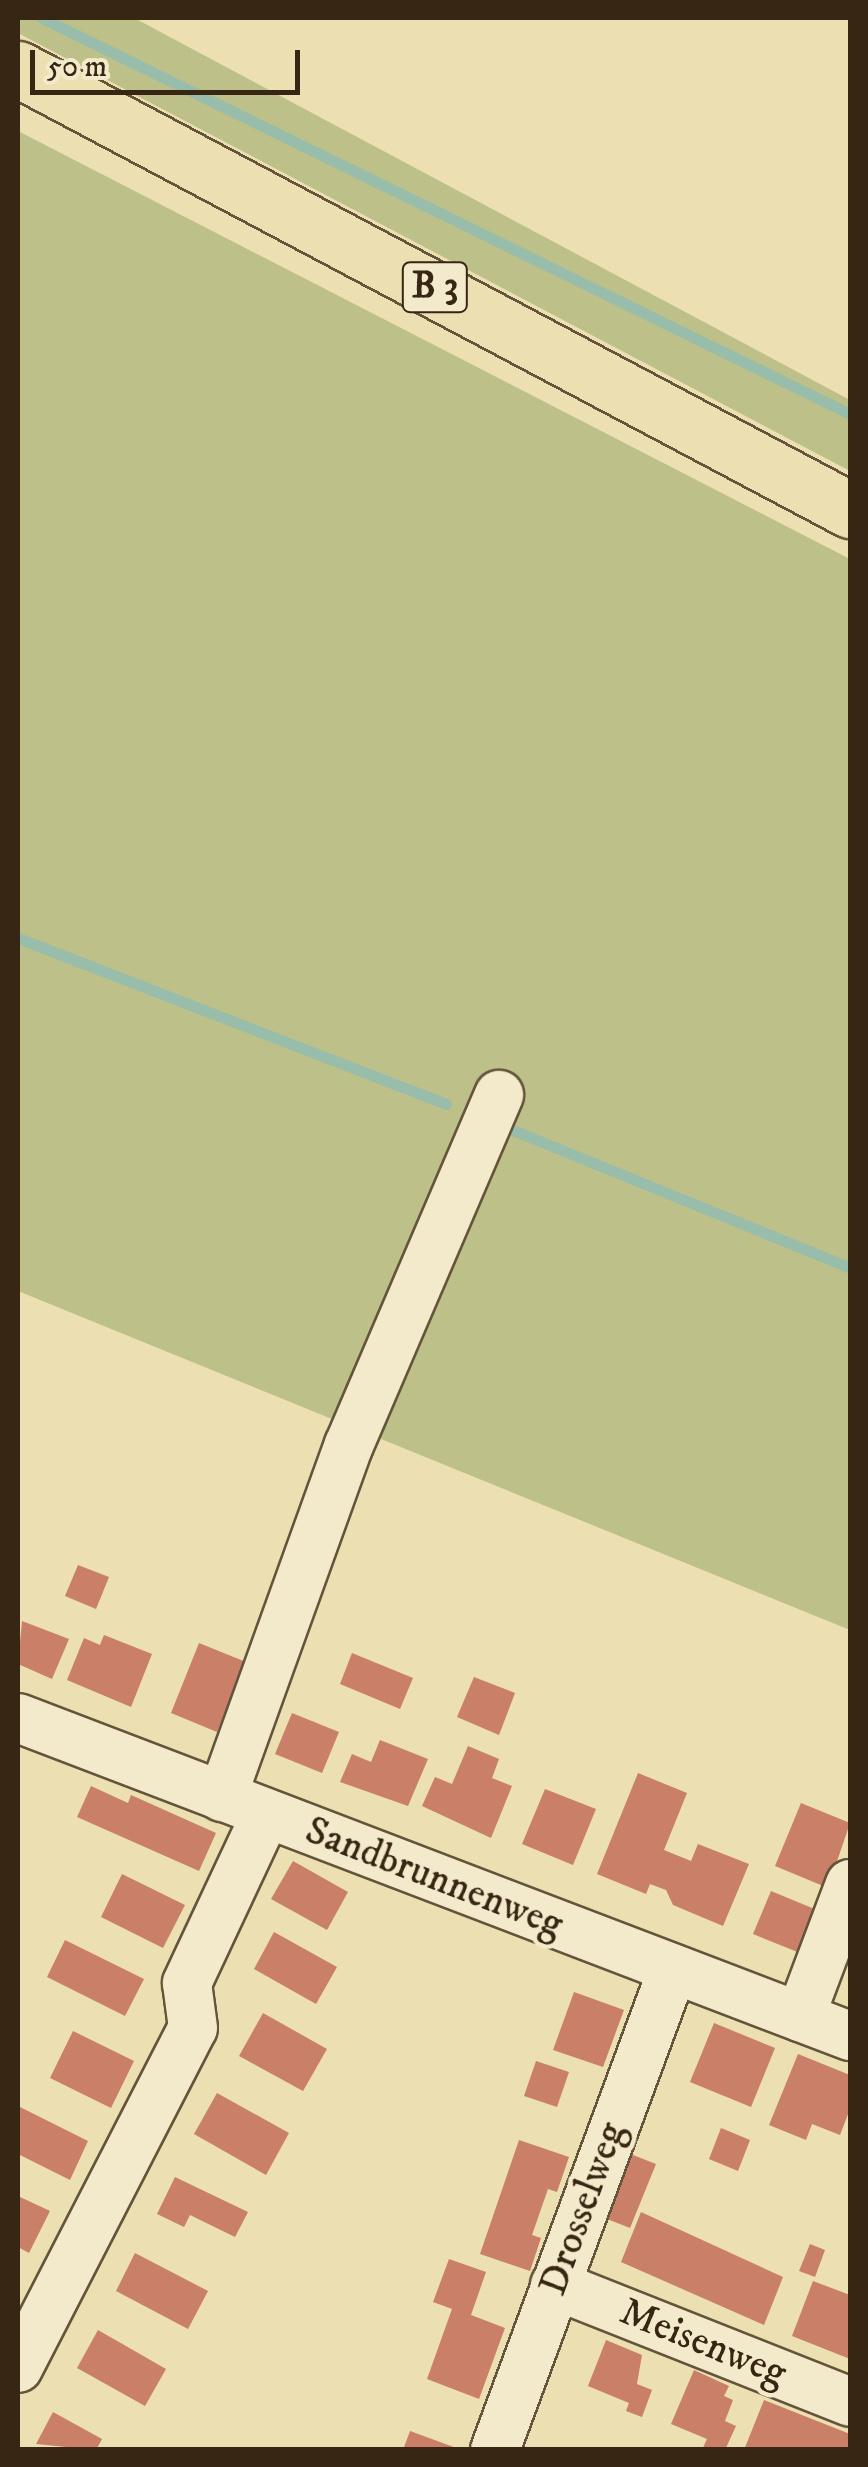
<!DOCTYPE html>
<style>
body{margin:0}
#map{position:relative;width:868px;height:2467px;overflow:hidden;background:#ecdfb1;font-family:"IM FELL DW Pica",serif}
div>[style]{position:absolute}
.green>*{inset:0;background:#bdc088}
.stream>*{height:11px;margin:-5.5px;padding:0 5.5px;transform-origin:5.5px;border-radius:5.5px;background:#99bdab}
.building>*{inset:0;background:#ca7f69}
.roads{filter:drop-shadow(2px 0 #64543a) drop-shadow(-2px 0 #64543a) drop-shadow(0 2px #64543a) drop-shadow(0 -2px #64543a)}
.minor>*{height:48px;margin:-24px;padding:0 24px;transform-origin:24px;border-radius:24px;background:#f3eacc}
.major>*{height:55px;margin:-27.5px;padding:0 27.5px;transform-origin:27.5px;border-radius:27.5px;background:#ecdfb1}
span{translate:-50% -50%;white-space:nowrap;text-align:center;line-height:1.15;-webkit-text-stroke:9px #f3eacc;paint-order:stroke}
.shield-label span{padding:2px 8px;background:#f3eacc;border:2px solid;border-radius:8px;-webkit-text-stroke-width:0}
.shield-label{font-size:38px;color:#372613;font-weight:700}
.street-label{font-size:40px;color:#372613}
.frame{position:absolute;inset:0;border:20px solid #372613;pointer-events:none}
.scale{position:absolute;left:30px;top:50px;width:270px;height:45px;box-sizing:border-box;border:5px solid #372613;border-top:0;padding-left:12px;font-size:30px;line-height:35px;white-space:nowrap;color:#372613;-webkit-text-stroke:8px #f3eacc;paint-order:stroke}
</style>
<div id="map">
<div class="green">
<i style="clip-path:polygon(18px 18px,138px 20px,850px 400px,850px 471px,18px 33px)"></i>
<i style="clip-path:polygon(18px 131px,850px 559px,850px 1630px,18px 1291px)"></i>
</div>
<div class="stream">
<i style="left:42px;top:18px;width:900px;rotate:26.11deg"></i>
<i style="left:18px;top:938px;width:459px;rotate:21.2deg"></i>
<i style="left:498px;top:1124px;width:380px;rotate:22.2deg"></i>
</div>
<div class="building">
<i style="clip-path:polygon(78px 1565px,109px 1577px,96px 1609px,65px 1596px)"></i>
<i style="clip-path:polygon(22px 1621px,69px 1639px,52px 1679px,18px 1664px)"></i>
<i style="clip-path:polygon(104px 1635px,152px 1654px,131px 1707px,67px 1680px,84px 1638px,100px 1645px)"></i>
<i style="clip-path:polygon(199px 1643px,246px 1662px,217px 1732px,171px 1713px)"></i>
<i style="clip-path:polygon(352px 1653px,413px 1678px,400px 1709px,340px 1684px)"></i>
<i style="clip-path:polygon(474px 1677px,515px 1693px,499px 1735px,457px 1717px)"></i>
<i style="clip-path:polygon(292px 1713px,339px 1732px,322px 1773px,275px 1754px)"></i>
<i style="clip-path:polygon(380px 1740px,428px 1759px,408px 1806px,340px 1782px,352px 1754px,371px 1762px)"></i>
<i style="clip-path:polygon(468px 1746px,499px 1759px,492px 1778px,512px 1786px,491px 1838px,422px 1806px,435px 1777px,452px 1784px)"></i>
<i style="clip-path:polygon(638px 1773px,687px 1793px,664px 1850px,691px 1861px,698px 1844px,749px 1864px,723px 1926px,673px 1905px,666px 1890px,650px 1884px,646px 1894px,597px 1874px)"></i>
<i style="clip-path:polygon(91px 1786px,128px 1803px,131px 1795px,216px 1833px,199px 1871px,77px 1817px)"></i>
<i style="clip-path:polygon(545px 1789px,596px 1809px,573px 1865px,522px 1844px)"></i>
<i style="clip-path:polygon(801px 1803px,850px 1823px,828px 1888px,775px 1866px)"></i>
<i style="clip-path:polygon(293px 1861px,348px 1892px,327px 1930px,271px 1899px)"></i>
<i style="clip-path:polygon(122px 1874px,185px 1905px,163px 1948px,101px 1917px)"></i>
<i style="clip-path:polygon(771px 1891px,817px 1910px,800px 1953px,753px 1934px)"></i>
<i style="clip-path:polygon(274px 1932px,337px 1967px,316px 2004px,254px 1969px)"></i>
<i style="clip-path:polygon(65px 1940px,144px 1979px,125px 2016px,47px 1977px)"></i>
<i style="clip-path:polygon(574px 1992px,624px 2010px,603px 2067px,553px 2050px)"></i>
<i style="clip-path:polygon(263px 2013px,327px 2049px,303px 2091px,239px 2056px)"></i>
<i style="clip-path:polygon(714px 2023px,775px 2048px,751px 2107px,690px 2082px)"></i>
<i style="clip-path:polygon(73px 2031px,134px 2061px,111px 2108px,50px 2078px)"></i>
<i style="clip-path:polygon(798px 2054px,850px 2075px,850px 2109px,840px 2135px,812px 2124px,806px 2140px,769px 2125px)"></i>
<i style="clip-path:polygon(536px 2061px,569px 2072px,557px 2107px,524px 2096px)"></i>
<i style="clip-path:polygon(217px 2093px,289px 2133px,266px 2175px,194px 2134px)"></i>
<i style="clip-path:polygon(18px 2106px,88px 2141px,70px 2180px,18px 2154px)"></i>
<i style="clip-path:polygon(721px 2128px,750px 2140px,738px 2171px,709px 2159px)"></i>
<i style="clip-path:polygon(519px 2140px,569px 2157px,557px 2192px,548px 2189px,532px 2235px,541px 2238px,530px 2271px,480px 2254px)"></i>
<i style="clip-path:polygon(628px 2153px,656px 2164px,630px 2228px,602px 2217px)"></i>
<i style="clip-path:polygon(175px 2177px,248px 2212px,235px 2237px,190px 2215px,184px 2227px,157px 2214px)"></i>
<i style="clip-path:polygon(18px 2196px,50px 2211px,29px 2253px,18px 2247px)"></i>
<i style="clip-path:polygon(641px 2212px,783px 2277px,764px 2325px,621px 2262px)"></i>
<i style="clip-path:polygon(810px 2244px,825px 2250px,815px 2277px,799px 2271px)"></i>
<i style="clip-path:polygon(135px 2253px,208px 2291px,188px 2329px,116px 2291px)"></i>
<i style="clip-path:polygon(449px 2259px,486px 2272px,471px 2315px,505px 2328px,479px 2399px,427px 2379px,452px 2309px,433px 2302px)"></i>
<i style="clip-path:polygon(813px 2281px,850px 2295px,850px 2359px,792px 2336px)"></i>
<i style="clip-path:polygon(98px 2330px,166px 2369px,145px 2406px,77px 2368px)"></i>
<i style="clip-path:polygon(606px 2340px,642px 2355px,637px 2384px,652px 2390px,642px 2417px,626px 2411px,629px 2403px,588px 2386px)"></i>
<i style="clip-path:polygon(694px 2370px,729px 2386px,724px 2396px,733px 2400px,725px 2421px,736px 2426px,725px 2450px,702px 2450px,707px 2439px,671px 2424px)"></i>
<i style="clip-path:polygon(764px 2400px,850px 2434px,850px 2450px,744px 2450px)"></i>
<i style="clip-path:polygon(53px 2412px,102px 2439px,96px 2450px,36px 2444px)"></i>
<i style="clip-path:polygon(410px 2431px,459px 2449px,459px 2450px,403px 2450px)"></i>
</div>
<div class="roads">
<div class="minor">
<i style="left:18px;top:1718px;width:891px;rotate:20.92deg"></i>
<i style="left:222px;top:1797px;width:374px;rotate:-70.2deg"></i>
<i style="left:349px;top:1445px;width:381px;rotate:-66.8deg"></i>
<i style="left:800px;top:2017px;width:142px;rotate:-69.4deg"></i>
<i style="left:555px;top:2285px;width:317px;rotate:21.6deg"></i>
<i style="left:18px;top:2368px;width:382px;rotate:-62.8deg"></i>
<i style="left:193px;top:2028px;width:45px;rotate:-97.6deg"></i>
<i style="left:187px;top:1983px;width:187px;rotate:-64.9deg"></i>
<i style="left:495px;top:2450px;width:513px;rotate:-69.69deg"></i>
</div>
<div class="major">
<i style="left:18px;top:69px;width:942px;rotate:27.93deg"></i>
</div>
</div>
<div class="shield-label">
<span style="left:435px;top:287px">B 3</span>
</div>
<div class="street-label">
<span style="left:434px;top:1878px;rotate:21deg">Sandbrunnenweg</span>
<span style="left:583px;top:2209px;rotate:-70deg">Drosselweg</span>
<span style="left:703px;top:2343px;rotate:22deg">Meisenweg</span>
</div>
<div class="frame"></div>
<div class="scale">50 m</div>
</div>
